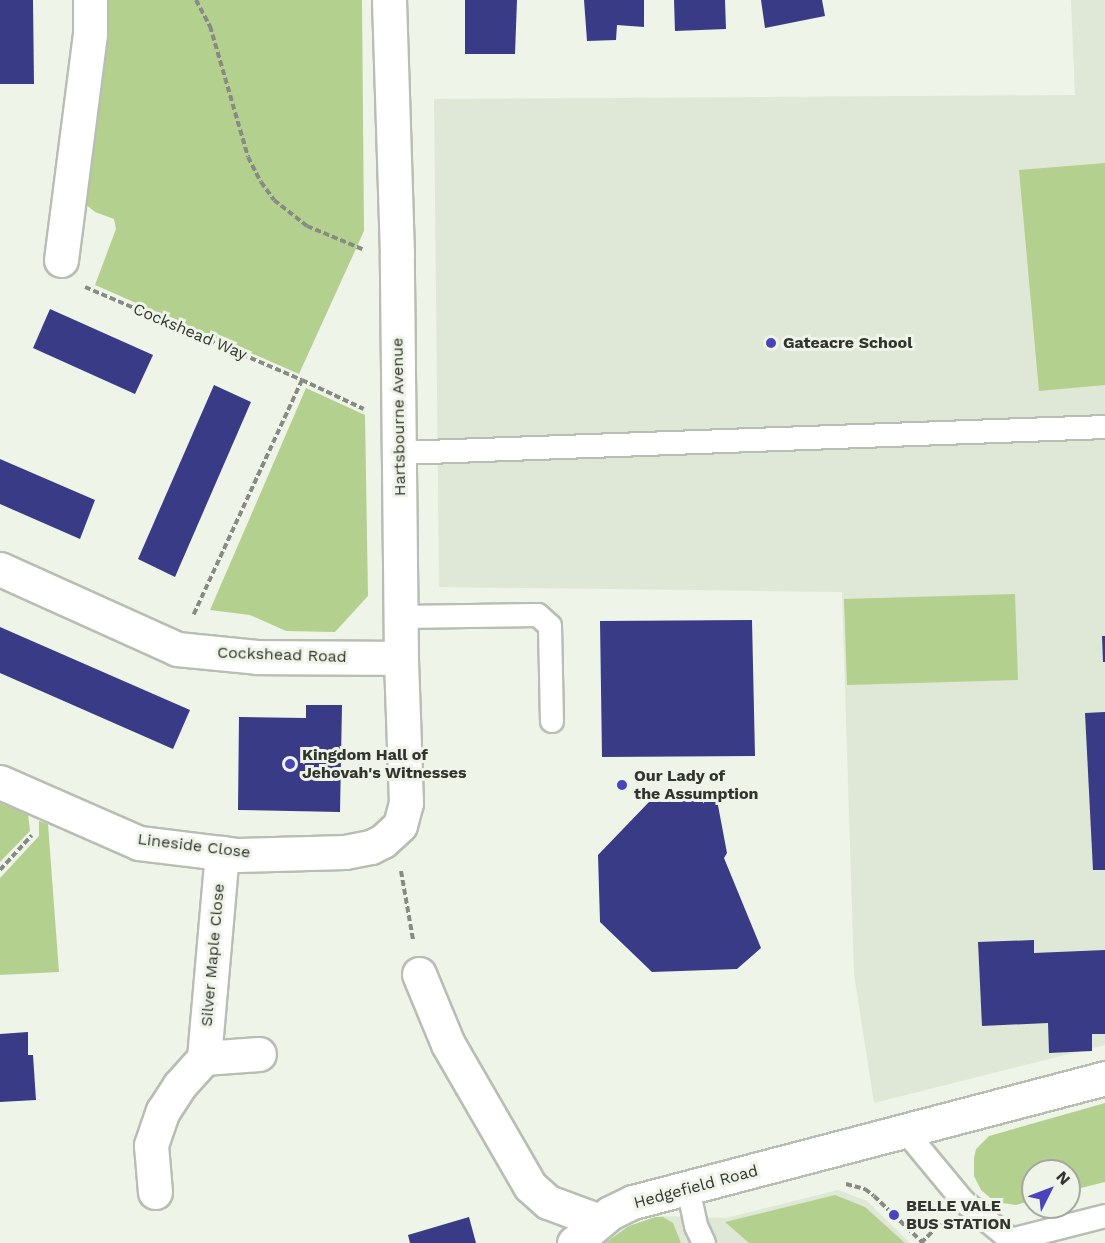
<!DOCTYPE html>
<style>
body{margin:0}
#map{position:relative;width:1105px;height:1243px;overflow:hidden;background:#eff4e8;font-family:"Work Sans",sans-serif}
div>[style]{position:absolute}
.built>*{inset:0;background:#dfe7d6}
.green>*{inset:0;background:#b4d08f}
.building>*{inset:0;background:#3a3b86}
.path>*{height:4px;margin-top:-2px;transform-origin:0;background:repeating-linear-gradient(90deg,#888b83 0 6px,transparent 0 9px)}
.roads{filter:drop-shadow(2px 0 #b8beb3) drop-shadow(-2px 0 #b8beb3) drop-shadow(0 2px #b8beb3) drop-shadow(0 -2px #b8beb3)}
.lane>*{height:22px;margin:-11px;padding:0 11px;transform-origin:11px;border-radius:11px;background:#fff}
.street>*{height:33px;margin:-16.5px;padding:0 16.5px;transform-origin:16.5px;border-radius:16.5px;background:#fff}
.dots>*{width:16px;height:16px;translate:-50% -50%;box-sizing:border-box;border:3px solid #eff4e8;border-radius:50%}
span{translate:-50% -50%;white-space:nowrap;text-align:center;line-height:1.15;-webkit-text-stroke:6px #eff4e8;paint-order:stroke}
.street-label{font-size:16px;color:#32342f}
.poi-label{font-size:16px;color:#32342f;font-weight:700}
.left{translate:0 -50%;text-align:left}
.north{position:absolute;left:1021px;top:1159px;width:60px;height:60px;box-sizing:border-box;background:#eff4e8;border:2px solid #a3a79e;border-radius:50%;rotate:48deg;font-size:16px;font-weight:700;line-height:24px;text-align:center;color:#32342f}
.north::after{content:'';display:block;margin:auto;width:21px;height:27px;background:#4944ba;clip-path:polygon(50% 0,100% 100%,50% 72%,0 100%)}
</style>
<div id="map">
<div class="built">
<i style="clip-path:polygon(1071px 0,1105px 0,1105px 1045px,874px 1103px,854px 974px,842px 592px,439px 587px,434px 99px,1075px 95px)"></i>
<i style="clip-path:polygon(838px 1190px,867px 1201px,910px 1243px,604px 1243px,626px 1227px,662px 1216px,726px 1218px)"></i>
</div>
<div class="green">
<i style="clip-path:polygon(104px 0,362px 0,364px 231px,299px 374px,95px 285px,116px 229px,114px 219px,95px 212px,84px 203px)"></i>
<i style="clip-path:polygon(1105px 163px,1105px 385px,1039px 391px,1019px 170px)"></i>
<i style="clip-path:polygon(306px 388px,365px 415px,368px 596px,335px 632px,286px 631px,250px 615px,210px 610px)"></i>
<i style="clip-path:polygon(1015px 594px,1018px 680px,847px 685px,844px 599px)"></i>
<i style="clip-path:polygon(0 803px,28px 814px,30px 831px,0 862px)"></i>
<i style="clip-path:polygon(39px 821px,48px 824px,59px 972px,0 975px,0 878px,39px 836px)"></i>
<i style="clip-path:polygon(1105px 1103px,1105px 1182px,1069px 1191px,1069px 1171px,1033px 1171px,1033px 1200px,1016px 1205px,995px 1202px,981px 1190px,974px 1176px,974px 1158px,976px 1149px,989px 1136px)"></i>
<i style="clip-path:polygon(835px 1195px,865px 1207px,905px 1243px,749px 1243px,725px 1222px)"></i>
<i style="clip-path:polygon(655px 1217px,663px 1217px,673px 1223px,681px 1243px,605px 1243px,629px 1226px)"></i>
</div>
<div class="building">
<i style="clip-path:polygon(0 0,33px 0,34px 84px,0 84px)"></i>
<i style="clip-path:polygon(465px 0,517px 0,515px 54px,465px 54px)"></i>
<i style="clip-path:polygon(584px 0,644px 0,644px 27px,617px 25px,616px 40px,587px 41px)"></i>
<i style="clip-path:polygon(674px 0,725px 0,726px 29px,675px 31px)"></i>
<i style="clip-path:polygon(761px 0,822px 0,825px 16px,765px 28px)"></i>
<i style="clip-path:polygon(50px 309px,153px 355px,135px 394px,33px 348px)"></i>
<i style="clip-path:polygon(214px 385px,251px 402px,175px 577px,138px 559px)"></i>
<i style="clip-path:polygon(0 459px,95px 500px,80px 539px,0 504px)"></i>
<i style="clip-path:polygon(752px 620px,755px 756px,602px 757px,600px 621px)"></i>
<i style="clip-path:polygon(0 627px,190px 710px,173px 749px,0 673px)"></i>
<i style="clip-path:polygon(1102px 636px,1105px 636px,1105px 662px,1103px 662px)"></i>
<i style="clip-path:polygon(306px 705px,342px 705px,340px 812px,238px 810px,239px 717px,306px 718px)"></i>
<i style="clip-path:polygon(1105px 712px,1105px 870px,1093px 870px,1085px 713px)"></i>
<i style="clip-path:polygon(717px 800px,727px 853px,724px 858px,761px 948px,737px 969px,652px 972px,600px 922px,598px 855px,649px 802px)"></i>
<i style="clip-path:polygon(1034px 940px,1034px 953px,1105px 950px,1105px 1034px,1092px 1034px,1092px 1051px,1049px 1053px,1048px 1023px,982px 1026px,978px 942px)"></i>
<i style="clip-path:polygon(28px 1032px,28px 1055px,33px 1055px,36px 1100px,0 1102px,0 1034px)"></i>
<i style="clip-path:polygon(469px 1217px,476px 1243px,410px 1243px,408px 1235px)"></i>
</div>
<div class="path">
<i style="left:196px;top:0;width:30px;rotate:62deg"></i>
<i style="left:210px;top:26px;width:136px;rotate:73.8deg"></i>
<i style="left:248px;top:157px;width:28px;rotate:63deg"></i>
<i style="left:261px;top:182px;width:22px;rotate:54deg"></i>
<i style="left:274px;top:200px;width:42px;rotate:38.2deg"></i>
<i style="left:307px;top:226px;width:60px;rotate:22.7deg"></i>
<i style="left:85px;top:287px;width:236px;rotate:23.2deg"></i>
<i style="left:302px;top:380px;width:260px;rotate:114.8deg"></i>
<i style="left:302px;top:380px;width:68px;rotate:25.1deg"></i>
<i style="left:0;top:870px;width:47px;rotate:-47.6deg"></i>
<i style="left:401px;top:871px;width:70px;rotate:80.1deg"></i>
<i style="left:846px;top:1184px;width:20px;rotate:15deg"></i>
<i style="left:865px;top:1189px;width:11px;rotate:38deg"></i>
<i style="left:874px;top:1196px;width:68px;rotate:43.8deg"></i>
<i style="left:921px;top:1243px;width:28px;rotate:-45deg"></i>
</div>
<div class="roads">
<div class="lane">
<i style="left:400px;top:453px;width:705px;rotate:-2.11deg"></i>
<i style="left:401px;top:617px;width:137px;rotate:-0.8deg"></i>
<i style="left:538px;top:615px;width:16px;rotate:43deg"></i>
<i style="left:550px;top:626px;width:95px;rotate:88.8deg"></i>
<i style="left:906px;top:1132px;width:89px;rotate:50.4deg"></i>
<i style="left:963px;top:1201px;width:62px;rotate:39.1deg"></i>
<i style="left:1011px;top:1240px;width:97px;rotate:-14.3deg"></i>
<i style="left:688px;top:1188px;width:39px;rotate:78deg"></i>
<i style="left:696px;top:1226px;width:19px;rotate:65deg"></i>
</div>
<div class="street">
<i style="left:61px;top:260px;width:228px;rotate:-82.7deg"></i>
<i style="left:90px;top:34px;width:34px;rotate:-90deg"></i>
<i style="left:0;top:569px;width:194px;rotate:24.3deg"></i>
<i style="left:177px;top:649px;width:80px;rotate:5.7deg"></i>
<i style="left:257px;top:657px;width:144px;rotate:0.4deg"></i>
<i style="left:0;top:782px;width:152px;rotate:23.7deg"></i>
<i style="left:139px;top:843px;width:100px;rotate:6.9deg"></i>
<i style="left:238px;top:855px;width:107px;rotate:-1.6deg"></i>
<i style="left:345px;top:852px;width:26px;rotate:-11deg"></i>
<i style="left:371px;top:847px;width:13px;rotate:-27deg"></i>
<i style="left:383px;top:841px;width:23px;rotate:-43deg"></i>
<i style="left:400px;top:825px;width:23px;rotate:-75deg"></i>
<i style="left:406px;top:803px;width:145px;rotate:-92deg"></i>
<i style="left:401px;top:658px;width:404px;rotate:-90.6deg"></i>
<i style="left:397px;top:254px;width:254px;rotate:-91.8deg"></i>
<i style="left:419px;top:974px;width:76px;rotate:67.5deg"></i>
<i style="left:448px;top:1044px;width:164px;rotate:60deg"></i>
<i style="left:530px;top:1186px;width:24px;rotate:42deg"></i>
<i style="left:548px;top:1202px;width:54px;rotate:20.4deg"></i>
<i style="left:204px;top:1058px;width:206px;rotate:-85deg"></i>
<i style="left:155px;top:1192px;width:47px;rotate:-94.9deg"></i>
<i style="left:151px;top:1145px;width:36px;rotate:-71deg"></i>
<i style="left:163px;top:1111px;width:30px;rotate:-57deg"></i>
<i style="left:179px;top:1086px;width:38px;rotate:-48deg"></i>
<i style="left:204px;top:1058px;width:55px;rotate:-4.2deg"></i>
<i style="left:574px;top:1243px;width:47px;rotate:-39.8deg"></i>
<i style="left:610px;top:1213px;width:25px;rotate:-26deg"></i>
<i style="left:633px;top:1202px;width:488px;rotate:-14.7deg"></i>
</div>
</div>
<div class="dots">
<i style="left:771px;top:343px;background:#4944ba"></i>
<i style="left:290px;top:764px;background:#4944ba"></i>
<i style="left:622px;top:785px;background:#4944ba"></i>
<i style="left:894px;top:1215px;background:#4944ba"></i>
</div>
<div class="street-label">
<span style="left:190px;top:332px;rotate:23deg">Cockshead Way</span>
<span style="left:399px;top:417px;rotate:-91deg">Hartsbourne Avenue</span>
<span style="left:282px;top:655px;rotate:2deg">Cockshead Road</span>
<span style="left:194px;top:846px;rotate:7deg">Lineside Close</span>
<span style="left:213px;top:955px;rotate:-85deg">Silver Maple Close</span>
<span style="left:696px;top:1187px;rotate:-15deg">Hedgefield Road</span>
</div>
<div class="poi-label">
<span class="left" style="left:783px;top:343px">Gateacre School</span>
<span class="left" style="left:302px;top:764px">Kingdom Hall of<br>Jehovah's Witnesses</span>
<span class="left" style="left:634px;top:785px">Our Lady of<br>the Assumption</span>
<span class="left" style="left:906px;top:1215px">BELLE VALE<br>BUS STATION</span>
</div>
<div class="north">N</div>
</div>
